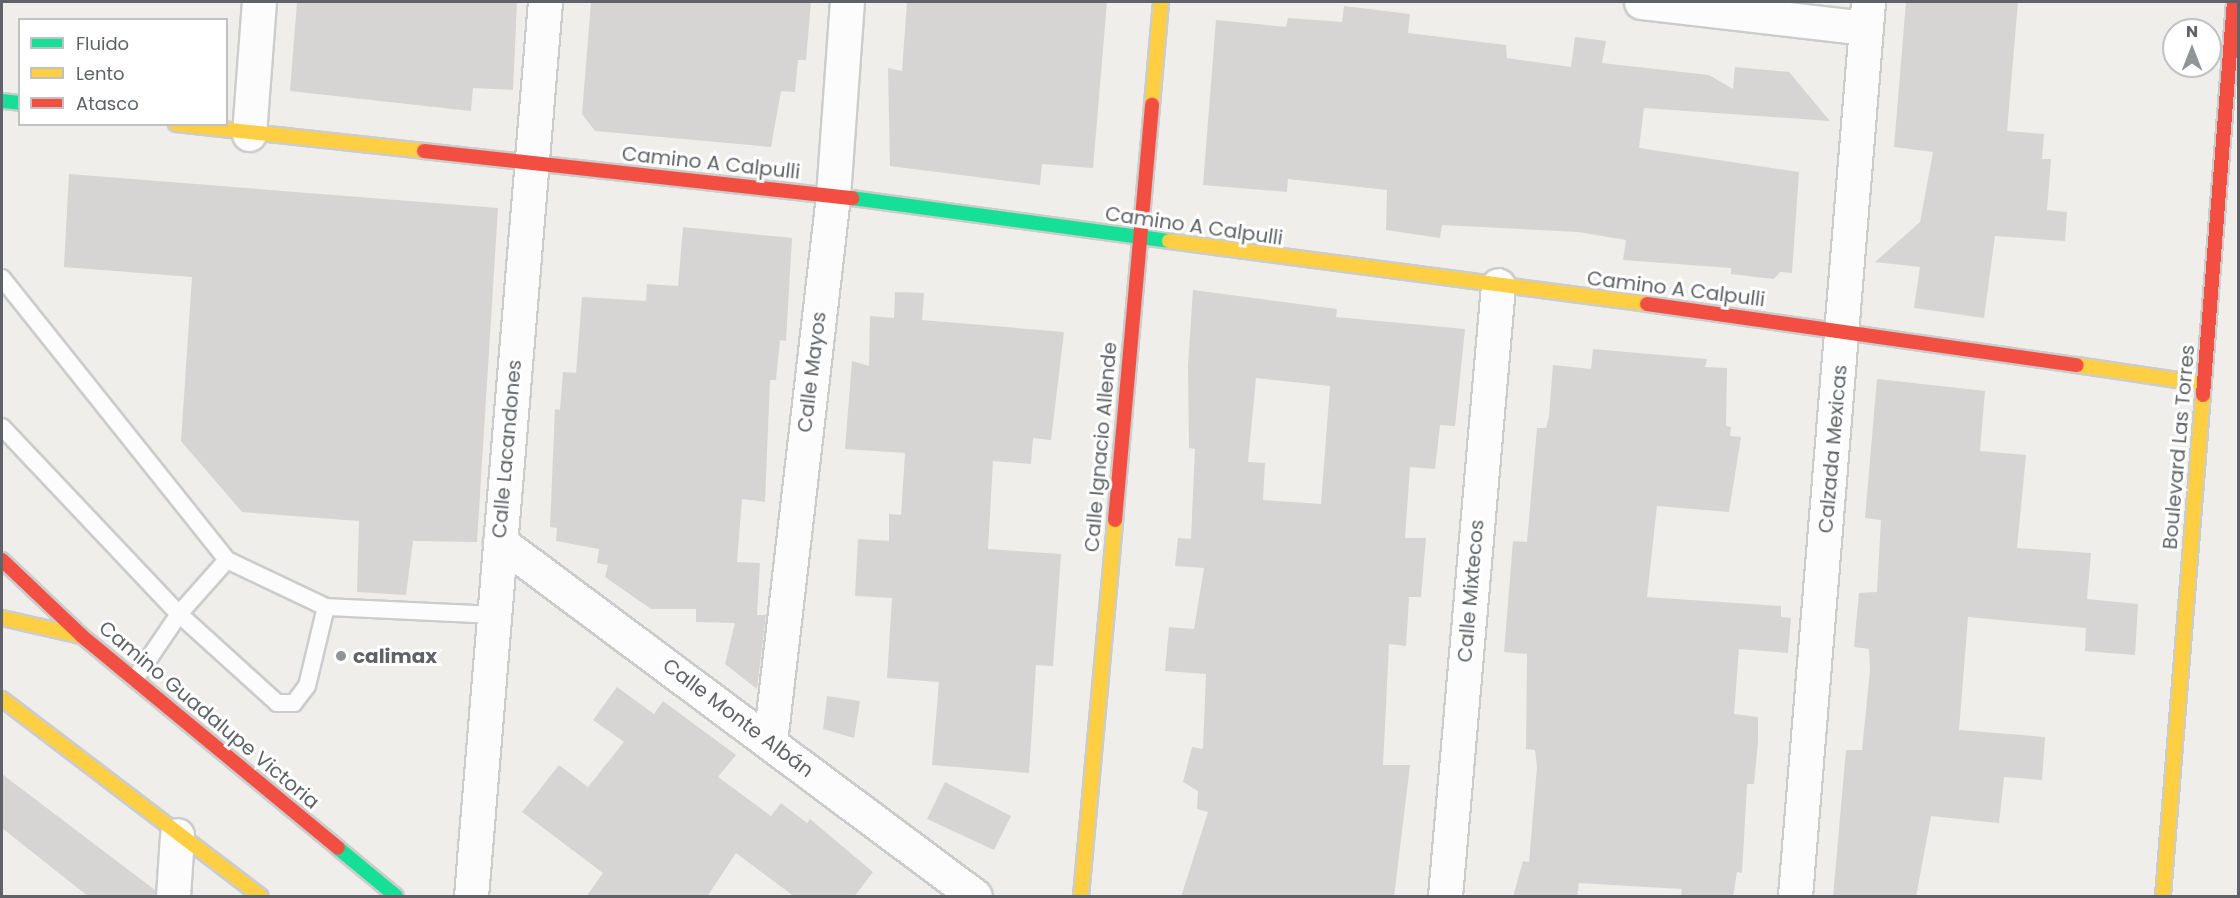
<!DOCTYPE html>
<meta charset="utf-8">
<style>
body{margin:0}
#map{position:relative;width:2240px;height:898px;overflow:hidden;background:#efeeea;font-family:Poppins,sans-serif}
div>[style]{position:absolute}
.building>*{inset:0;background:#d6d5d3}
.roads{filter:drop-shadow(2px 0 #cbcccc) drop-shadow(-2px 0 #cbcccc) drop-shadow(0 2px #cbcccc) drop-shadow(0 -2px #cbcccc)}
.lane>*{height:16px;margin:-8px;padding:0 8px;transform-origin:8px;border-radius:8px;background:#fdfcfc}
.street>*{height:33px;margin:-16.5px;padding:0 16.5px;transform-origin:16.5px;border-radius:16.5px;background:#fdfcfc}
.fast>*{height:14px;margin:-7px;padding:0 7px;transform-origin:7px;border-radius:7px;background:#16e098}
.slow>*{height:14px;margin:-7px;padding:0 7px;transform-origin:7px;border-radius:7px;background:#ffcf43}
.jam>*{height:14px;margin:-7px;padding:0 7px;transform-origin:7px;border-radius:7px;background:#f24e42}
.dots>*{width:16px;height:16px;translate:-50% -50%;box-sizing:border-box;border:3px solid #fff;border-radius:50%}
span{translate:-50% -50%;white-space:nowrap;text-align:center;line-height:1.15;-webkit-text-stroke:6px #fff;paint-order:stroke}
.street-label{font-size:20px;color:#5f6368}
.poi-label{font-size:20px;color:#5f6368;font-weight:700}
.left{translate:0 -50%;text-align:left}
.frame{position:absolute;inset:0;border:3px solid #5f6368;pointer-events:none}
.legend{position:absolute;left:18px;top:18px;width:210px;height:108px;box-sizing:border-box;background:#fff;border:2px solid #bfc1c3;margin:0;padding:8px 10px;list-style:none;font-size:18px;color:#5f6368}
.legend li{display:flex;align-items:center;gap:12px;height:30px}
.legend b{width:30px;border:2px solid #bfc1c3}
.north{position:absolute;left:2162px;top:18px;width:60px;height:60px;box-sizing:border-box;background:#fff;border:2px solid #bfc1c3;border-radius:50%;rotate:0deg;font-size:16px;font-weight:700;line-height:24px;text-align:center;color:#5f6368}
.north::after{content:'';display:block;margin:auto;width:21px;height:27px;background:#919496;clip-path:polygon(50% 0,100% 100%,50% 72%,0 100%)}
</style>
<div id="map">
<div class="building">
<i style="clip-path:polygon(297px 2px,517px 2px,513px 90px,473px 88px,471px 111px,290px 91px)"></i>
<i style="clip-path:polygon(591px 2px,811px 2px,806px 60px,798px 60px,795px 92px,781px 91px,771px 147px,595px 131px,582px 114px)"></i>
<i style="clip-path:polygon(907px 2px,1107px 2px,1093px 168px,1042px 164px,1040px 185px,890px 166px,888px 68px,902px 71px)"></i>
<i style="clip-path:polygon(1906px 2px,2018px 2px,2007px 131px,2044px 134px,2042px 159px,2051px 159px,2047px 210px,2067px 212px,2065px 241px,1995px 236px,1984px 318px,1914px 308px,1920px 267px,1875px 262px,1920px 222px,1933px 152px,1894px 147px)"></i>
<i style="clip-path:polygon(1344px 6px,1410px 14px,1408px 33px,1506px 45px,1507px 58px,1571px 67px,1575px 37px,1606px 41px,1602px 63px,1709px 75px,1733px 89px,1735px 67px,1789px 72px,1830px 121px,1644px 108px,1639px 148px,1799px 172px,1792px 273px,1780px 272px,1774px 279px,1731px 274px,1731px 268px,1623px 260px,1626px 240px,1578px 232px,1442px 225px,1440px 238px,1386px 230px,1387px 190px,1288px 179px,1287px 192px,1203px 185px,1216px 20px,1286px 27px,1288px 18px,1342px 22px)"></i>
<i style="clip-path:polygon(69px 174px,498px 208px,477px 542px,413px 541px,406px 595px,357px 592px,359px 521px,242px 512px,181px 441px,192px 277px,64px 267px)"></i>
<i style="clip-path:polygon(683px 227px,792px 238px,786px 341px,780px 340px,776px 380px,770px 380px,765px 502px,742px 499px,737px 562px,760px 563px,757px 615px,766px 615px,757px 689px,725px 664px,735px 623px,696px 622px,696px 609px,651px 609px,605px 577px,608px 565px,597px 563px,599px 549px,556px 541px,557px 528px,550px 527px,555px 409px,560px 410px,563px 372px,576px 373px,582px 297px,646px 301px,647px 284px,678px 286px)"></i>
<i style="clip-path:polygon(evenodd,1193px 290px,1337px 309px,1336px 317px,1465px 329px,1455px 426px,1440px 425px,1435px 469px,1410px 467px,1405px 538px,1426px 538px,1421px 597px,1409px 597px,1406px 646px,1389px 644px,1383px 765px,1410px 765px,1394px 897px,1181px 897px,1208px 812px,1197px 809px,1198px 791px,1183px 782px,1192px 747px,1203px 749px,1206px 674px,1165px 671px,1169px 627px,1194px 629px,1204px 568px,1175px 566px,1178px 538px,1191px 539px,1195px 449px,1189px 448px,1188px 366px,1193px 290px,1256px 378px,1330px 386px,1321px 504px,1263px 500px,1265px 463px,1248px 462px,1256px 378px)"></i>
<i style="clip-path:polygon(895px 292px,924px 293px,922px 320px,1064px 332px,1051px 440px,1033px 438px,1031px 464px,993px 461px,988px 549px,1061px 554px,1053px 666px,1036px 665px,1029px 773px,932px 765px,939px 682px,887px 678px,892px 598px,855px 596px,858px 539px,889px 541px,889px 514px,901px 515px,905px 453px,845px 449px,852px 361px,869px 366px,870px 316px,894px 318px)"></i>
<i style="clip-path:polygon(1593px 349px,1707px 359px,1705px 367px,1727px 368px,1726px 426px,1731px 427px,1730px 436px,1741px 437px,1729px 512px,1657px 506px,1647px 597px,1781px 606px,1781px 617px,1791px 618px,1788px 653px,1739px 649px,1734px 714px,1758px 717px,1758px 742px,1754px 784px,1747px 784px,1742px 873px,1737px 872px,1733px 897px,1681px 897px,1682px 889px,1579px 883px,1577px 897px,1513px 897px,1523px 861px,1529px 862px,1537px 767px,1535px 750px,1526px 749px,1527px 654px,1504px 652px,1513px 541px,1527px 542px,1537px 428px,1546px 428px,1549px 416px,1553px 365px,1591px 369px)"></i>
<i style="clip-path:polygon(1877px 379px,1985px 391px,1980px 451px,2026px 455px,2017px 548px,2091px 553px,2087px 599px,2138px 604px,2135px 655px,2085px 651px,2086px 628px,1968px 617px,1959px 730px,2045px 737px,2042px 780px,2004px 777px,1999px 823px,1931px 816px,1916px 897px,1833px 897px,1846px 750px,1862px 750px,1870px 670px,1869px 649px,1854px 647px,1859px 593px,1877px 592px,1881px 520px,1865px 518px)"></i>
<i style="clip-path:polygon(617px 687px,654px 714px,663px 701px,736px 755px,718px 777px,771px 816px,781px 803px,807px 823px,810px 819px,873px 872px,854px 897px,795px 897px,736px 853px,707px 897px,586px 897px,603px 873px,522px 812px,559px 765px,588px 787px,624px 742px,593px 720px)"></i>
<i style="clip-path:polygon(827px 696px,860px 701px,854px 738px,823px 729px)"></i>
<i style="clip-path:polygon(2px 774px,155px 890px,155px 897px,89px 897px,2px 828px)"></i>
<i style="clip-path:polygon(945px 782px,1011px 816px,994px 850px,927px 819px)"></i>
</div>
<div class="roads">
<div class="lane">
<i style="left:2px;top:278px;width:361px;rotate:51.4deg"></i>
<i style="left:2px;top:427px;width:257px;rotate:46.6deg"></i>
<i style="left:179px;top:614px;width:132px;rotate:42.2deg"></i>
<i style="left:277px;top:703px;width:17px"></i>
<i style="left:294px;top:703px;width:21px;rotate:-53deg"></i>
<i style="left:307px;top:686px;width:81px;rotate:-76.5deg"></i>
<i style="left:135px;top:679px;width:78px;rotate:-55.9deg"></i>
<i style="left:179px;top:614px;width:72px;rotate:-48.4deg"></i>
<i style="left:227px;top:560px;width:110px;rotate:25.4deg"></i>
<i style="left:326px;top:607px;width:168px;rotate:2.7deg"></i>
</div>
<div class="street">
<i style="left:1641px;top:2px;width:226px;rotate:6.6deg"></i>
<i style="left:249px;top:134px;width:132px;rotate:-85.7deg"></i>
<i style="left:500px;top:542px;width:592px;rotate:36.7deg"></i>
<i style="left:770px;top:742px;width:550px;rotate:-83.42deg"></i>
<i style="left:833px;top:196px;width:195px;rotate:-85.9deg"></i>
<i style="left:173px;top:896px;width:61px;rotate:-86.2deg"></i>
<i style="left:471px;top:896px;width:897px;rotate:-85.27deg"></i>
<i style="left:1445px;top:896px;width:613px;rotate:-85.04deg"></i>
<i style="left:1795px;top:896px;width:897px;rotate:-85.33deg"></i>
</div>
<div class="fast">
<i style="left:2px;top:101px;width:18px;rotate:6deg"></i>
<i style="left:852px;top:198px;width:320px;rotate:7.7deg"></i>
<i style="left:338px;top:848px;width:75px;rotate:39.6deg"></i>
</div>
<div class="slow">
<i style="left:1152px;top:105px;width:103px;rotate:-85deg"></i>
<i style="left:176px;top:124px;width:249px;rotate:6.2deg"></i>
<i style="left:1169px;top:241px;width:482px;rotate:7.5deg"></i>
<i style="left:2077px;top:365px;width:128px;rotate:8.5deg"></i>
<i style="left:2px;top:618px;width:81px;rotate:12.8deg"></i>
<i style="left:2px;top:699px;width:325px;rotate:37.3deg"></i>
<i style="left:1081px;top:896px;width:378px;rotate:-84.8deg"></i>
<i style="left:2163px;top:896px;width:503px;rotate:-85.44deg"></i>
</div>
<div class="jam">
<i style="left:424px;top:151px;width:431px;rotate:6.3deg"></i>
<i style="left:1647px;top:304px;width:434px;rotate:8.1deg"></i>
<i style="left:2203px;top:395px;width:394px;rotate:-85.5deg"></i>
<i style="left:1115px;top:520px;width:417px;rotate:-84.9deg"></i>
<i style="left:2px;top:560px;width:110px;rotate:43.5deg"></i>
<i style="left:82px;top:636px;width:332px;rotate:39.6deg"></i>
</div>
</div>
<div class="dots">
<i style="left:341px;top:656px;background:#919496"></i>
</div>
<div class="street-label">
<span style="left:711px;top:163px;rotate:6deg">Camino A Calpulli</span>
<span style="left:1194px;top:226px;rotate:8deg">Camino A Calpulli</span>
<span style="left:1676px;top:289px;rotate:7deg">Camino A Calpulli</span>
<span style="left:812px;top:372px;rotate:-83deg">Calle Mayos</span>
<span style="left:1101px;top:447px;rotate:-85deg">Calle Ignacio Allende</span>
<span style="left:2179px;top:447px;rotate:-85deg">Boulevard Las Torres</span>
<span style="left:507px;top:449px;rotate:-85deg">Calle Lacandones</span>
<span style="left:1833px;top:449px;rotate:-85deg">Calzada Mexicas</span>
<span style="left:1471px;top:591px;rotate:-85deg">Calle Mixtecos</span>
<span style="left:209px;top:715px;rotate:40deg">Camino Guadalupe Victoria</span>
<span style="left:738px;top:718px;rotate:37deg">Calle Monte Albán</span>
</div>
<div class="poi-label">
<span class="left" style="left:353px;top:656px">calimax</span>
</div>
<div class="frame"></div>
<ul class="legend">
<li><b style="height:8px;background:#16e098"></b>Fluido</li>
<li><b style="height:8px;background:#ffcf43"></b>Lento</li>
<li><b style="height:8px;background:#f24e42"></b>Atasco</li>
</ul>
<div class="north">N</div>
</div>
